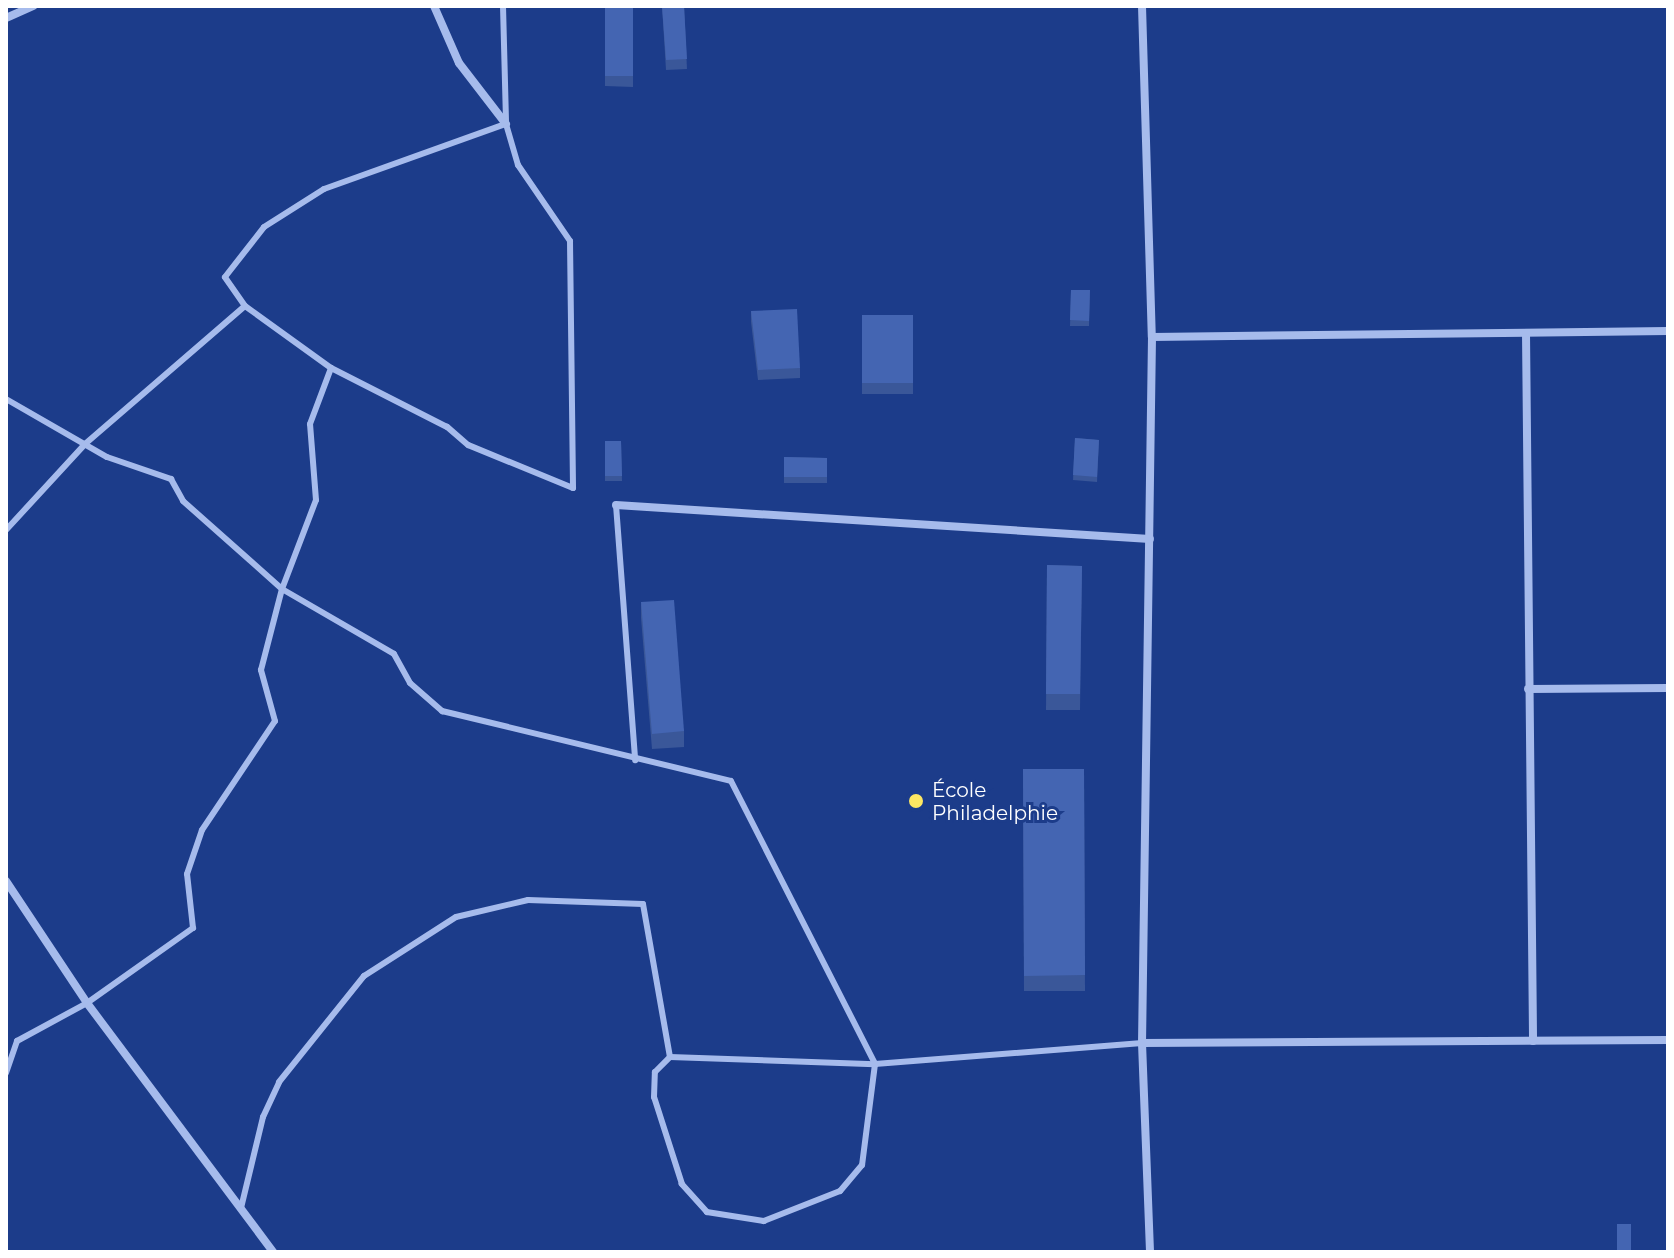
<!DOCTYPE html>
<meta charset="utf-8">
<style>
body{margin:0}
#map{position:relative;width:1674px;height:1258px;overflow:hidden;background:#1c3c8a;font-family:Montserrat,sans-serif}
div>[style]{position:absolute}
.lane>*{height:6px;margin:-3px;padding:0 3px;transform-origin:3px;border-radius:3px;background:#a6bbec}
.street>*{height:8px;margin:-4px;padding:0 4px;transform-origin:4px;border-radius:4px;background:#a6bbec}
.wall>*{inset:0;background:#3a5799}
.building>*{inset:0;background:#4465b2}
.dots>*{width:22px;height:22px;translate:-50% -50%;box-sizing:border-box;border:4px solid #1c3c8a;border-radius:50%}
span{translate:-50% -50%;white-space:nowrap;text-align:center;line-height:1.15;-webkit-text-stroke:6px #1c3c8a;paint-order:stroke}
.poi-label{font-size:20px;color:#fff}
.left{translate:0 -50%;text-align:left}
.frame{position:absolute;inset:0;border:8px solid #fff;pointer-events:none}
</style>
<div id="map">
<div class="lane">
<i style="left:503px;top:6px;width:118px;rotate:88.5deg"></i>
<i style="left:506px;top:124px;width:43px;rotate:73.7deg"></i>
<i style="left:518px;top:165px;width:92px;rotate:55.6deg"></i>
<i style="left:570px;top:241px;width:247px;rotate:89.3deg"></i>
<i style="left:573px;top:488px;width:113px;rotate:-157.7deg"></i>
<i style="left:468px;top:445px;width:28px;rotate:-139deg"></i>
<i style="left:447px;top:427px;width:130px;rotate:-153deg"></i>
<i style="left:331px;top:368px;width:106px;rotate:-144.2deg"></i>
<i style="left:245px;top:306px;width:35px;rotate:-125deg"></i>
<i style="left:225px;top:277px;width:63px;rotate:-52deg"></i>
<i style="left:264px;top:227px;width:71px;rotate:-32.3deg"></i>
<i style="left:324px;top:189px;width:193px;rotate:-19.7deg"></i>
<i style="left:6px;top:399px;width:116px;rotate:29.9deg"></i>
<i style="left:107px;top:457px;width:68px;rotate:19deg"></i>
<i style="left:171px;top:479px;width:25px;rotate:61deg"></i>
<i style="left:183px;top:501px;width:132px;rotate:41.6deg"></i>
<i style="left:282px;top:589px;width:129px;rotate:30.1deg"></i>
<i style="left:394px;top:654px;width:33px;rotate:61deg"></i>
<i style="left:410px;top:683px;width:43px;rotate:41.2deg"></i>
<i style="left:442px;top:711px;width:297px;rotate:13.6deg"></i>
<i style="left:731px;top:781px;width:318px;rotate:63deg"></i>
<i style="left:875px;top:1064px;width:268px;rotate:-4.5deg"></i>
<i style="left:616px;top:505px;width:256px;rotate:85.7deg"></i>
<i style="left:6px;top:530px;width:117px;rotate:-47.4deg"></i>
<i style="left:85px;top:444px;width:211px;rotate:-40.8deg"></i>
<i style="left:6px;top:1073px;width:34px;rotate:-71deg"></i>
<i style="left:17px;top:1041px;width:80px;rotate:-28.5deg"></i>
<i style="left:87px;top:1003px;width:130px;rotate:-35.3deg"></i>
<i style="left:193px;top:928px;width:54px;rotate:-96.3deg"></i>
<i style="left:187px;top:874px;width:46px;rotate:-71.2deg"></i>
<i style="left:202px;top:830px;width:131px;rotate:-56.2deg"></i>
<i style="left:275px;top:721px;width:53px;rotate:-105.4deg"></i>
<i style="left:261px;top:670px;width:84px;rotate:-75.5deg"></i>
<i style="left:282px;top:589px;width:95px;rotate:-69.1deg"></i>
<i style="left:316px;top:500px;width:76px;rotate:-94.5deg"></i>
<i style="left:310px;top:424px;width:60px;rotate:-69.4deg"></i>
<i style="left:241px;top:1208px;width:94px;rotate:-76.4deg"></i>
<i style="left:263px;top:1117px;width:38px;rotate:-65deg"></i>
<i style="left:279px;top:1082px;width:136px;rotate:-51.3deg"></i>
<i style="left:364px;top:976px;width:109px;rotate:-32.7deg"></i>
<i style="left:456px;top:917px;width:74px;rotate:-13.3deg"></i>
<i style="left:528px;top:900px;width:115px;rotate:2deg"></i>
<i style="left:643px;top:904px;width:155px;rotate:80deg"></i>
<i style="left:670px;top:1057px;width:205px;rotate:2deg"></i>
<i style="left:875px;top:1064px;width:102px;rotate:97.3deg"></i>
<i style="left:862px;top:1165px;width:34px;rotate:130deg"></i>
<i style="left:840px;top:1191px;width:82px;rotate:158.5deg"></i>
<i style="left:764px;top:1221px;width:58px;rotate:-171deg"></i>
<i style="left:707px;top:1212px;width:38px;rotate:-132deg"></i>
<i style="left:682px;top:1184px;width:91px;rotate:-107.8deg"></i>
<i style="left:654px;top:1097px;width:25px;rotate:-88deg"></i>
<i style="left:655px;top:1072px;width:21px;rotate:-45deg"></i>
</div>
<div class="street">
<i style="left:434px;top:6px;width:62px;rotate:66.3deg"></i>
<i style="left:459px;top:63px;width:77px;rotate:52.4deg"></i>
<i style="left:1142px;top:6px;width:331px;rotate:88.3deg"></i>
<i style="left:1152px;top:337px;width:706px;rotate:90.81deg"></i>
<i style="left:1142px;top:1043px;width:209px;rotate:87.8deg"></i>
<i style="left:6px;top:18px;width:30px;rotate:-24deg"></i>
<i style="left:1526px;top:333px;width:708px;rotate:89.43deg"></i>
<i style="left:1152px;top:337px;width:516px;rotate:-0.67deg"></i>
<i style="left:616px;top:505px;width:535px;rotate:3.64deg"></i>
<i style="left:1528px;top:689px;width:140px;rotate:-0.4deg"></i>
<i style="left:6px;top:881px;width:146px;rotate:56.4deg"></i>
<i style="left:87px;top:1003px;width:311px;rotate:53.2deg"></i>
<i style="left:1142px;top:1043px;width:526px;rotate:-0.33deg"></i>
</div>
<div class="wall">
<i style="clip-path:polygon(605px 6px,633px 6px,633px 87px,605px 86px)"></i>
<i style="clip-path:polygon(662px 6px,684px 6px,687px 69px,666px 70px)"></i>
<i style="clip-path:polygon(1071px 290px,1090px 290px,1089px 326px,1070px 326px)"></i>
<i style="clip-path:polygon(751px 311px,800px 368px,800px 378px,758px 380px,751px 322px)"></i>
<i style="clip-path:polygon(862px 315px,913px 315px,913px 394px,862px 394px)"></i>
<i style="clip-path:polygon(1075px 438px,1099px 440px,1097px 482px,1073px 480px)"></i>
<i style="clip-path:polygon(605px 441px,621px 441px,622px 481px,605px 481px)"></i>
<i style="clip-path:polygon(784px 457px,827px 458px,827px 483px,784px 483px)"></i>
<i style="clip-path:polygon(1047px 565px,1082px 566px,1080px 710px,1046px 710px)"></i>
<i style="clip-path:polygon(641px 602px,684px 731px,684px 747px,652px 749px,641px 618px)"></i>
<i style="clip-path:polygon(1023px 769px,1084px 769px,1085px 991px,1024px 991px)"></i>
</div>
<div class="building">
<i style="clip-path:polygon(605px 6px,633px 6px,633px 76px,605px 76px)"></i>
<i style="clip-path:polygon(662px 6px,684px 6px,687px 59px,666px 60px)"></i>
<i style="clip-path:polygon(1071px 290px,1090px 290px,1089px 321px,1070px 320px)"></i>
<i style="clip-path:polygon(797px 309px,800px 368px,758px 370px,751px 311px)"></i>
<i style="clip-path:polygon(862px 315px,913px 315px,913px 383px,862px 383px)"></i>
<i style="clip-path:polygon(1075px 438px,1099px 440px,1097px 477px,1073px 475px)"></i>
<i style="clip-path:polygon(605px 441px,621px 441px,622px 476px,605px 476px)"></i>
<i style="clip-path:polygon(784px 457px,827px 458px,827px 477px,784px 477px)"></i>
<i style="clip-path:polygon(1047px 565px,1082px 566px,1080px 694px,1046px 694px)"></i>
<i style="clip-path:polygon(674px 600px,684px 731px,652px 734px,641px 602px)"></i>
<i style="clip-path:polygon(1023px 769px,1084px 769px,1085px 975px,1024px 976px)"></i>
<i style="clip-path:polygon(1617px 1224px,1631px 1224px,1631px 1252px,1617px 1252px)"></i>
</div>
<div class="dots">
<i style="left:916px;top:801px;background:#fde763"></i>
</div>
<div class="poi-label">
<span class="left" style="left:932px;top:802px">École<br>Philadelphie</span>
</div>
<div class="frame"></div>
</div>
